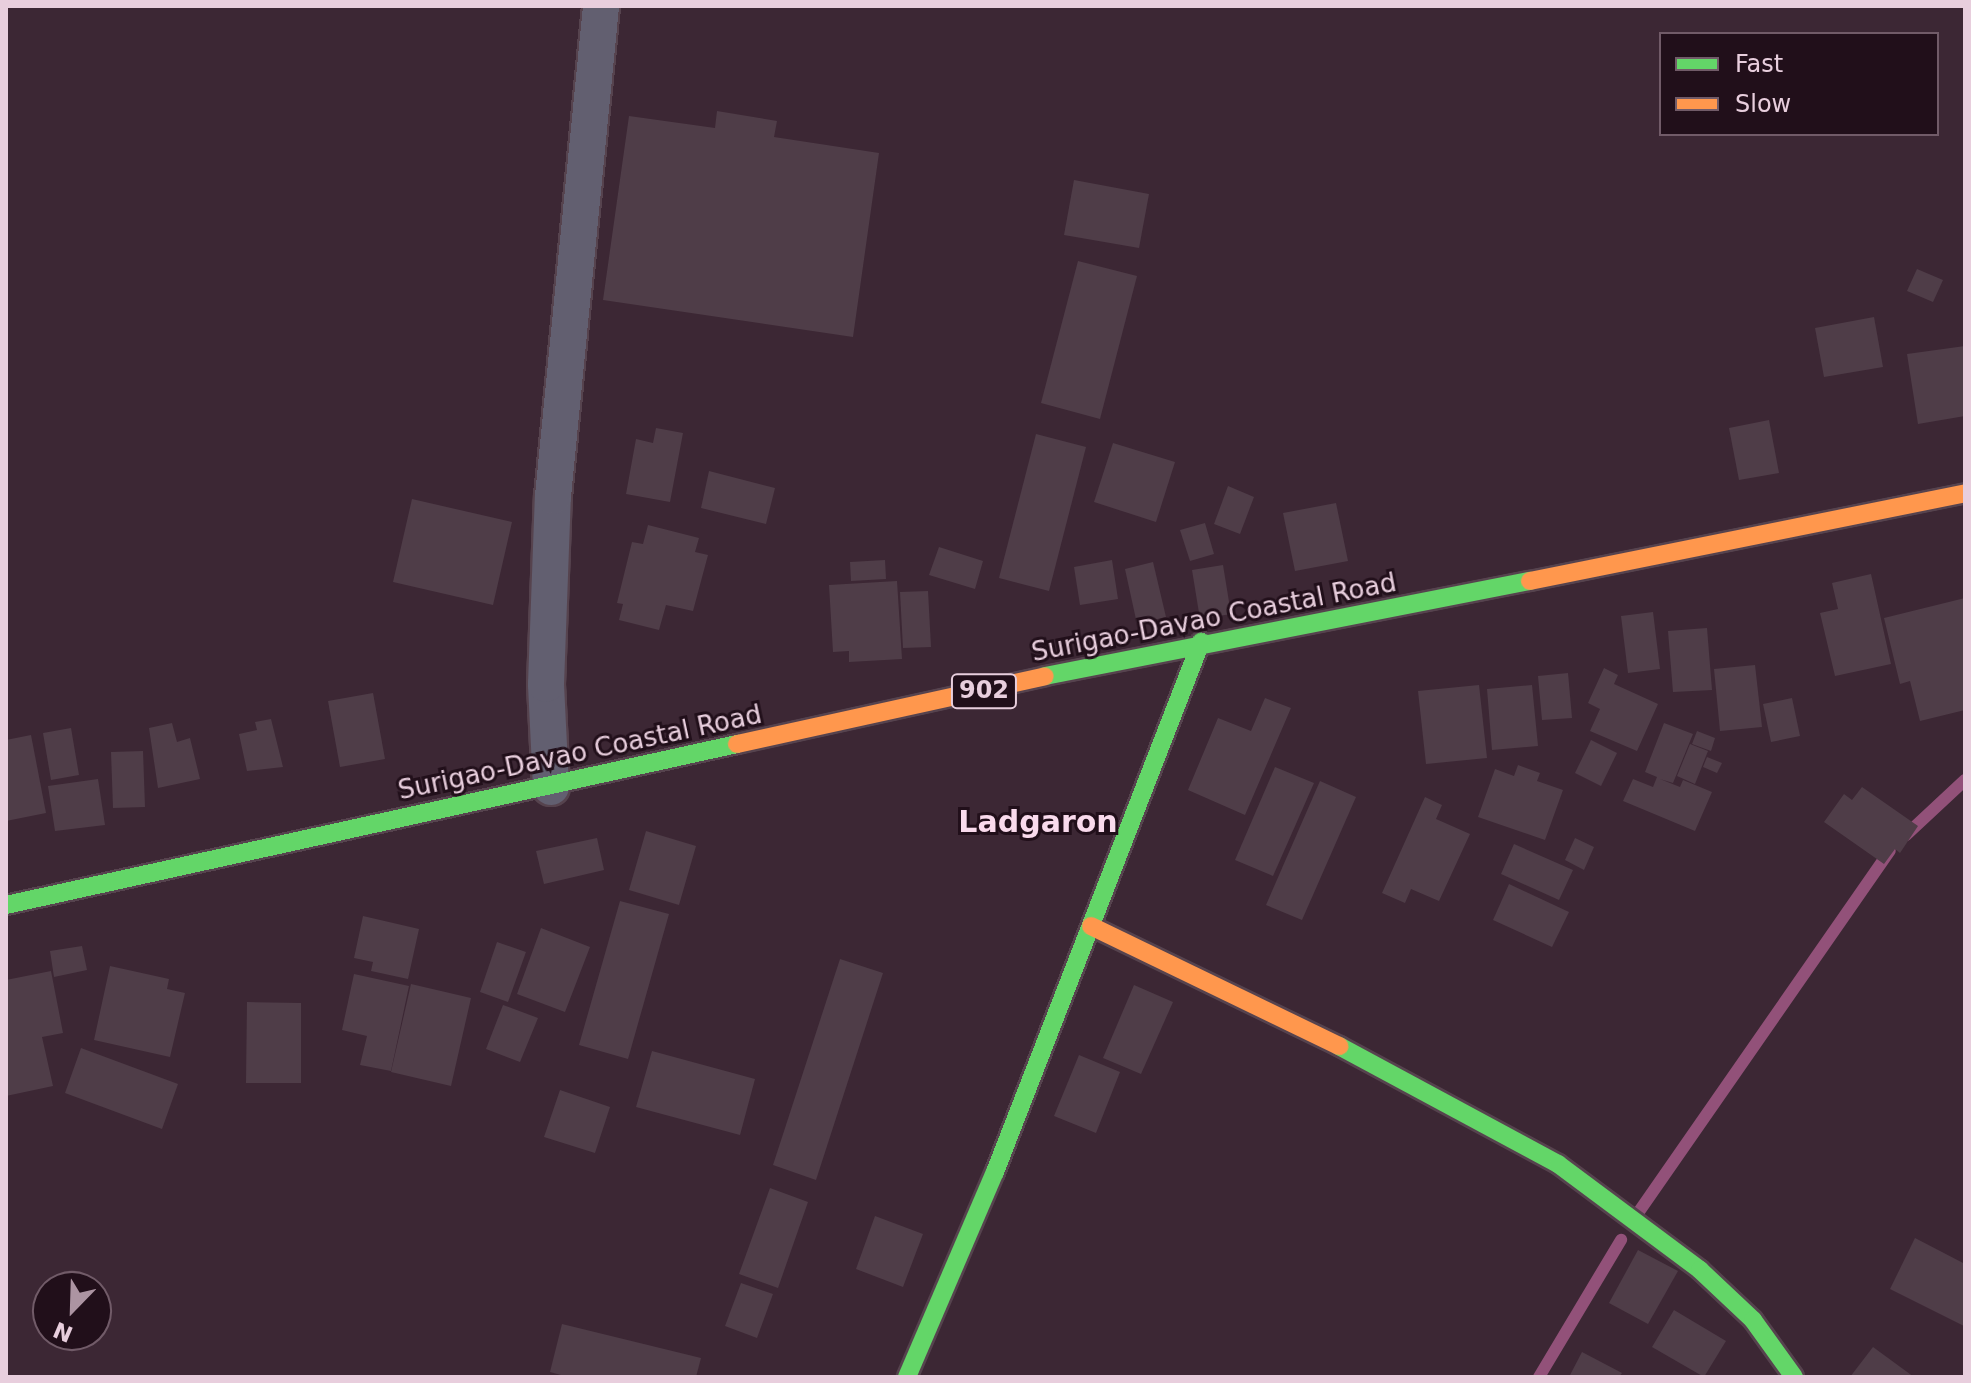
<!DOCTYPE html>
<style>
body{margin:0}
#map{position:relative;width:1971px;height:1383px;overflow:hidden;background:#3c2734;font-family:"DejaVu Sans",sans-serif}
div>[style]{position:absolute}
.stream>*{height:12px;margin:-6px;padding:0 6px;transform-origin:6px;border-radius:6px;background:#925179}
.building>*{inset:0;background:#4f3d48}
.roads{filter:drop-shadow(2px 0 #56434e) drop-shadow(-2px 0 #56434e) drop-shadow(0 2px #56434e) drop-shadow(0 -2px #56434e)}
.street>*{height:36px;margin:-18px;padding:0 18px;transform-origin:18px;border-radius:18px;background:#625f70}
.fast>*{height:18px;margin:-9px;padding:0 9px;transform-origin:9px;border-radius:9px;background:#63d668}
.slow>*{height:18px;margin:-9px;padding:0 9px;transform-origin:9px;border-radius:9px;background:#ff974d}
span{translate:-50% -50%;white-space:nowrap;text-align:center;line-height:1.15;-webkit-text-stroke:6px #210f1a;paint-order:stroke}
.shield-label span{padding:2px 6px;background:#210f1a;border:2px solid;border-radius:6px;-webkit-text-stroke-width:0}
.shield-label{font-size:24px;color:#e8cedd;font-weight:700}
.street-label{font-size:26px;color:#e8cedd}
.quarter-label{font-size:30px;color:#f9daec;font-weight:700}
.frame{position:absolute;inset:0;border:8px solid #e8cedd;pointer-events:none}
.legend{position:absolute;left:1659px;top:32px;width:280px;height:104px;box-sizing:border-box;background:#210f1a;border:2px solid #715b68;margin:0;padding:10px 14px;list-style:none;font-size:24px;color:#e8cedd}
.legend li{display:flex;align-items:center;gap:16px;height:40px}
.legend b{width:40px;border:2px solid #715b68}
.north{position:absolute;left:32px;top:1271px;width:80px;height:80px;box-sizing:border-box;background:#210f1a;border:2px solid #715b68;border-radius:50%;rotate:203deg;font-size:22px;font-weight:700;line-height:32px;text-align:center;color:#e8cedd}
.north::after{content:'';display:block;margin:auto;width:28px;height:36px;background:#ac94a2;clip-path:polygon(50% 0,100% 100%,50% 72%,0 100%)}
</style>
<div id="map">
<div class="stream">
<i style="left:1906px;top:835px;width:81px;rotate:-43deg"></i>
<i style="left:1638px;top:1213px;width:441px;rotate:-55.2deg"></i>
<i style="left:1539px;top:1377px;width:160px;rotate:-59.1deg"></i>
</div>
<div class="building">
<i style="clip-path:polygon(717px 111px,777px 121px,774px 137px,879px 153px,853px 337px,603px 300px,629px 116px,715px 128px)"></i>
<i style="clip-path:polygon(1074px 180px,1149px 194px,1139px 248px,1064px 235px)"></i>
<i style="clip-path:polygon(1078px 261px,1137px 276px,1100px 419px,1041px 403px)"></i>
<i style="clip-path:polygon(1917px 269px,1943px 280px,1933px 302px,1907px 291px)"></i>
<i style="clip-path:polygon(1874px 317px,1883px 367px,1824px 377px,1815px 328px)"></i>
<i style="clip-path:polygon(1965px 346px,1965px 416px,1918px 424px,1907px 354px)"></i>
<i style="clip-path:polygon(1769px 420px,1779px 473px,1739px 480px,1729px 428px)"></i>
<i style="clip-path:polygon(656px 428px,683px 433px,670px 502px,626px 494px,636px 439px,653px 443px)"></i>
<i style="clip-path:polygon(1036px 434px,1086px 447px,1049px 591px,999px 578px)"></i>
<i style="clip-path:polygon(1113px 443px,1175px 462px,1156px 522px,1094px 502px)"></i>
<i style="clip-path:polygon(709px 471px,775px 488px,766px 524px,701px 508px)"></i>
<i style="clip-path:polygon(1228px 486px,1254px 497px,1240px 534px,1214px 524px)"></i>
<i style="clip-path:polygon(412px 499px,512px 522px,493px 605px,393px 582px)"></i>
<i style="clip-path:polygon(1336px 503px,1348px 561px,1295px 571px,1283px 513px)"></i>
<i style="clip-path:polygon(1205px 523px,1214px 554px,1190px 561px,1180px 530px)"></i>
<i style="clip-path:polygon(648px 525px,699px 538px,695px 552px,708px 555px,693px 611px,666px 605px,659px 630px,619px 620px,623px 604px,617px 603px,632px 542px,643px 544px)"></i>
<i style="clip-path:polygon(939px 547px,983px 561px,975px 589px,929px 575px)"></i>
<i style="clip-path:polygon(885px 560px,886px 579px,851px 581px,850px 562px)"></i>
<i style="clip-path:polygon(1112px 560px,1118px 599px,1080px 605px,1074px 567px)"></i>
<i style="clip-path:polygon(1153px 562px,1166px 617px,1137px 624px,1125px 569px)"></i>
<i style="clip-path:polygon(1223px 565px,1231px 614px,1200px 619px,1192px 570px)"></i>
<i style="clip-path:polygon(1871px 574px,1891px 664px,1835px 676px,1820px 613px,1838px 609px,1832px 583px)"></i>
<i style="clip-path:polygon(897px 581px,902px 659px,849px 662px,849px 651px,833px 652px,829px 585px)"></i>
<i style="clip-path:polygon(928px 591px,931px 647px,903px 648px,900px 592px)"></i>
<i style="clip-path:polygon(1965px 598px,1965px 710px,1920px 721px,1910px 681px,1900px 684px,1884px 618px)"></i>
<i style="clip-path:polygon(1653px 612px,1660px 669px,1628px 673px,1621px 616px)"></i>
<i style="clip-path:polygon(1707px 628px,1712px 690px,1673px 692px,1668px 631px)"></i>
<i style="clip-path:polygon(1755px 665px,1762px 727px,1720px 731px,1714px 669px)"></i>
<i style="clip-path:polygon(1604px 668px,1618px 675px,1614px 684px,1658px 704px,1637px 751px,1590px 731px,1600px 709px,1588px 703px)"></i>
<i style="clip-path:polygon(1568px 673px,1572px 718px,1542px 720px,1538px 676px)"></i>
<i style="clip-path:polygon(1479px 685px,1487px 758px,1426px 764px,1418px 691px)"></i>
<i style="clip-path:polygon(1532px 685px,1538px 746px,1492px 750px,1487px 689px)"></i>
<i style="clip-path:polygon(373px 693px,385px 759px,340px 767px,328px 701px)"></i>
<i style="clip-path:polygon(1265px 698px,1291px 708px,1245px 815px,1188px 790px,1218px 718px,1251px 731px)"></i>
<i style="clip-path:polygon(1792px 698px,1800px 736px,1771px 742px,1763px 704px)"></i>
<i style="clip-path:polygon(271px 719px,283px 767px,247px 771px,239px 734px,257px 730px,255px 722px)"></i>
<i style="clip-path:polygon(172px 723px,177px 742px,190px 738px,200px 779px,158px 788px,149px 728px)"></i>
<i style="clip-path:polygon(1664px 723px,1693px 734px,1673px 783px,1660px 779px,1680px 787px,1683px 780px,1712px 792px,1695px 831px,1623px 801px,1633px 779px,1653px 787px,1657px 777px,1645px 772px)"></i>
<i style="clip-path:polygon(71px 728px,79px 775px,51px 780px,43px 733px)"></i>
<i style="clip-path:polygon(1697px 731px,1715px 738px,1711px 751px,1692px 744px)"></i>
<i style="clip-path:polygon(31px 735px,46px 813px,6px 821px,6px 740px)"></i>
<i style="clip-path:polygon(1591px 740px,1617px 753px,1601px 786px,1575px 773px)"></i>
<i style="clip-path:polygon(1690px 744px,1708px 751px,1695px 784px,1677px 776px)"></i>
<i style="clip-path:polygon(143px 751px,145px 807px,113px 808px,111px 752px)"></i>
<i style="clip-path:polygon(1707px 757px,1722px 763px,1717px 773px,1703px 767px)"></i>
<i style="clip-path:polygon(1518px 765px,1540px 773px,1537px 781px,1563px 790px,1545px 840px,1478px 817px,1495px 769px,1514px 776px)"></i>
<i style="clip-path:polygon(1275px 767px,1314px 783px,1273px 876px,1235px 860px)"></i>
<i style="clip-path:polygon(98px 779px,105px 825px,55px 831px,48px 786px)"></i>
<i style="clip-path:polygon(1320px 781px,1356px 797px,1302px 920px,1266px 905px)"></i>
<i style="clip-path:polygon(1862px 787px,1918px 826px,1900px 853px,1895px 849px,1884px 864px,1824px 822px,1844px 794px,1852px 800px)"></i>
<i style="clip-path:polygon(1425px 797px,1442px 805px,1436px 819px,1470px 834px,1439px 901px,1411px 889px,1405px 903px,1382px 893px)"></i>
<i style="clip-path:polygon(646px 831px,696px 846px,679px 905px,629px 890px)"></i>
<i style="clip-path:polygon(597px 838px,604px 870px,544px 884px,536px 851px)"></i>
<i style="clip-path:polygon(1575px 838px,1594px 847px,1584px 870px,1565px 860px)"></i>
<i style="clip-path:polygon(1514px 844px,1573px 870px,1559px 900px,1501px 874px)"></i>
<i style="clip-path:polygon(1509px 884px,1569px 912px,1552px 947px,1493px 920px)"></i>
<i style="clip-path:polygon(620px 901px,669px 914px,628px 1059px,579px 1045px)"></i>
<i style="clip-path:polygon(363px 916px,419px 929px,408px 979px,371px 971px,373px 962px,354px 958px)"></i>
<i style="clip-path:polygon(541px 928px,590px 947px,565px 1012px,517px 994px)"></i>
<i style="clip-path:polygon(497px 942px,526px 952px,508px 1002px,480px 992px)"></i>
<i style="clip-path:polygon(82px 946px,87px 970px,54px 977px,50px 951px)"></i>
<i style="clip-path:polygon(840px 959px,883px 973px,816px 1180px,773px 1165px)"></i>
<i style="clip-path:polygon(110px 966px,169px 979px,167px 989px,185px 993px,170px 1057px,94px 1040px)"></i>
<i style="clip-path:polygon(51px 971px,63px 1033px,42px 1037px,53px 1086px,6px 1096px,6px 980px)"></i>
<i style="clip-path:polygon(354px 974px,409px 986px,391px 1071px,360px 1065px,367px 1036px,342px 1030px)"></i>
<i style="clip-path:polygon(411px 984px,471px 998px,451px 1086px,391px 1072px)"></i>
<i style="clip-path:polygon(1134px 985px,1173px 1002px,1141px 1074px,1103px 1058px)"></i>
<i style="clip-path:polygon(247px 1002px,301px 1003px,301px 1083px,246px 1083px)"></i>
<i style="clip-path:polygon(503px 1005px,538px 1018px,520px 1062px,486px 1049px)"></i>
<i style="clip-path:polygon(81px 1048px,178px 1084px,162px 1129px,65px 1093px)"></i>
<i style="clip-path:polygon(652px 1051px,755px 1079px,740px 1135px,636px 1107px)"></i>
<i style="clip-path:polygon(1079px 1055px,1120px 1072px,1096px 1133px,1054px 1116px)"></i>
<i style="clip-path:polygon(560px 1090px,610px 1107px,595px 1153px,544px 1137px)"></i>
<i style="clip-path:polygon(770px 1188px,808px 1202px,778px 1288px,739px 1274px)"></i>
<i style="clip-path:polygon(875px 1216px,923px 1234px,903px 1287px,856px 1269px)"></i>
<i style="clip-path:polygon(1915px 1238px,1965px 1264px,1964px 1326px,1890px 1289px)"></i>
<i style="clip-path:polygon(1638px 1250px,1678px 1271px,1648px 1324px,1609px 1303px)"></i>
<i style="clip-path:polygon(741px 1283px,773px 1294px,757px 1338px,725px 1326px)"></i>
<i style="clip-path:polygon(1674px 1310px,1726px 1341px,1704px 1377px,1652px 1347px)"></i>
<i style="clip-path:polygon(562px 1324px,701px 1358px,696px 1377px,568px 1377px,550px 1372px)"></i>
<i style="clip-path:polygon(1873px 1347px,1914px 1377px,1850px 1377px)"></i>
<i style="clip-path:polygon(1582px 1352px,1622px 1373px,1619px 1377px,1569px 1377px)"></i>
</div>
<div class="roads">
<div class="street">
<i style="left:551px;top:787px;width:103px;rotate:-92.8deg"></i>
<i style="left:546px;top:684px;width:188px;rotate:-87.9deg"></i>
<i style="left:553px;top:496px;width:492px;rotate:-84.4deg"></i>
</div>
<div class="fast">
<i style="left:1045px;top:676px;width:494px;rotate:-11.1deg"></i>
<i style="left:6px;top:905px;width:749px;rotate:-12.42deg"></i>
<i style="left:1339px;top:1046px;width:249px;rotate:28.3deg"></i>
<i style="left:1558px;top:1164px;width:177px;rotate:36.7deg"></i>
<i style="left:1700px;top:1270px;width:73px;rotate:43.3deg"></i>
<i style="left:1753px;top:1320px;width:70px;rotate:54.3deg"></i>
<i style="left:907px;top:1377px;width:223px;rotate:-66.8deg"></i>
<i style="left:995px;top:1172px;width:569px;rotate:-68.76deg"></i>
</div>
<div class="slow">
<i style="left:1530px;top:581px;width:444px;rotate:-11.4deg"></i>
<i style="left:737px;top:744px;width:315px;rotate:-12.4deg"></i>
<i style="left:1091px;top:926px;width:276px;rotate:25.8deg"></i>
</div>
</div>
<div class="shield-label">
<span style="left:984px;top:691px">902</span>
</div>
<div class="street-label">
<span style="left:1214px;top:618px;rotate:-11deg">Surigao-Davao Coastal Road</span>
<span style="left:580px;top:753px;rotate:-12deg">Surigao-Davao Coastal Road</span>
</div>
<div class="quarter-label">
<span style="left:1038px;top:822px">Ladgaron</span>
</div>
<div class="frame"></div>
<ul class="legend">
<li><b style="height:10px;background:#63d668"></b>Fast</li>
<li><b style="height:10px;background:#ff974d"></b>Slow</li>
</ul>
<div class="north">N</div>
</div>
